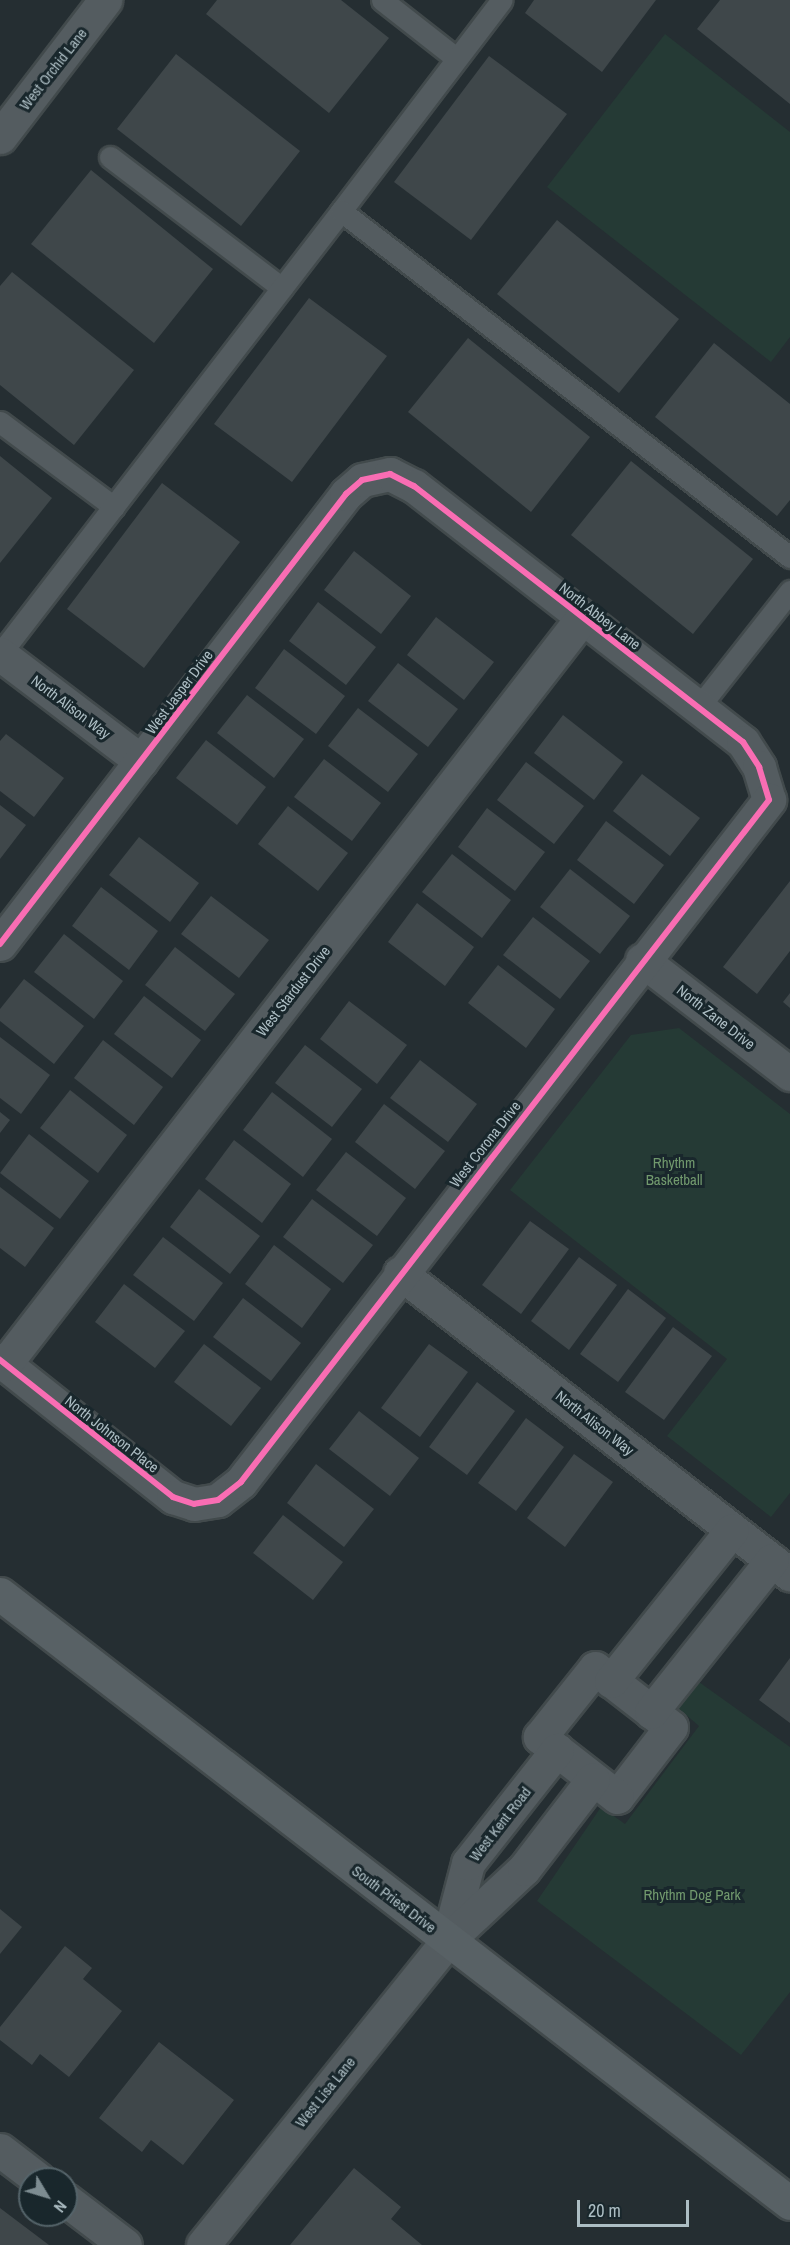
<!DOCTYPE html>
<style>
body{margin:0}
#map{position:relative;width:790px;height:2245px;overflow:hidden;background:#252e32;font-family:"Archivo Narrow",sans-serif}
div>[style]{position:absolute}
.green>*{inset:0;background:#253a35}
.building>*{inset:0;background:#3f474a}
.roads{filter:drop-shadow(2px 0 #424a4c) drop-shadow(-2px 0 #424a4c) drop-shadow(0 2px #424a4c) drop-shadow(0 -2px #424a4c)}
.lane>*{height:21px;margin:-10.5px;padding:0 10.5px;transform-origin:10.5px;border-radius:10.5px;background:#545c60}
.street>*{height:33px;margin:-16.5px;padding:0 16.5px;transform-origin:16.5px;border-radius:16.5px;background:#545c60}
.secondary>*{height:33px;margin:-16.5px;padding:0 16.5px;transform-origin:16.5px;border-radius:16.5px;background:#586165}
.cycleway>*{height:6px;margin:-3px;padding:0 3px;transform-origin:3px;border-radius:3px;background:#f96db3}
span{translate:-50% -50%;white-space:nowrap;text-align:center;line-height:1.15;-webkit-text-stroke:6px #19272c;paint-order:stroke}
.street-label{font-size:15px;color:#adbec4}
.park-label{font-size:15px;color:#71996d}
.north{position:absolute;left:18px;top:2167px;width:60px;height:60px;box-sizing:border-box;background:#19272c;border:2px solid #546369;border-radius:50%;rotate:128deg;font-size:16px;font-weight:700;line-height:24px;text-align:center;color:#adbec4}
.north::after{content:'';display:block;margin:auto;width:21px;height:27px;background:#7d8c91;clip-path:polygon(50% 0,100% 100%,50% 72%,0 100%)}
.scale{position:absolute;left:577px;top:2200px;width:112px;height:27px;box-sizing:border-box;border:3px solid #adbec4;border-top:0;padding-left:8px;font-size:18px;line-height:21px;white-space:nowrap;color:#adbec4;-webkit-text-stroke:4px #19272c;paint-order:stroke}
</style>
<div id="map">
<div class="green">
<i style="clip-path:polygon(665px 34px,790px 132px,790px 337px,771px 362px,547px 187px)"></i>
<i style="clip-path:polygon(679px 1028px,790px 1114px,790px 1493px,771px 1517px,667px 1436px,727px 1359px,510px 1190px,631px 1035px)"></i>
<i style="clip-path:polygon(699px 1682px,790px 1747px,790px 1992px,741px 2055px,537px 1901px,601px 1807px,625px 1824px,699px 1726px,678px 1708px)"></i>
</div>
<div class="building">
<i style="clip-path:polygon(217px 0,341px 0,389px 38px,329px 113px,206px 14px)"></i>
<i style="clip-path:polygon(534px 0,656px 0,602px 72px,525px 13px)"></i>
<i style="clip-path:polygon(720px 0,790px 0,790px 104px,697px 29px)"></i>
<i style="clip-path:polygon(176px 54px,300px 151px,241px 226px,117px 129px)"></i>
<i style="clip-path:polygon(489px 56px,567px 114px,471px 240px,394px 182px)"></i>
<i style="clip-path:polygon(91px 170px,213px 269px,154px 343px,31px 244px)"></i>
<i style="clip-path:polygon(557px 220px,679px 319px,619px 393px,497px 294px)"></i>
<i style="clip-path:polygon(12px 272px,134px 370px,74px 445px,0 385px,0 286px)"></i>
<i style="clip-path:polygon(309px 298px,387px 356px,292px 482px,214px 424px)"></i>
<i style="clip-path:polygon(468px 338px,590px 437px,531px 512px,408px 412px)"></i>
<i style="clip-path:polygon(714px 343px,790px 404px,790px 500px,777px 516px,655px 417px)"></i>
<i style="clip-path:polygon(0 456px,52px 498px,0 563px)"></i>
<i style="clip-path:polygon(631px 461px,753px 559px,693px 634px,571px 535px)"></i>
<i style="clip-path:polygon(162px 483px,240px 542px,144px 668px,67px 609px)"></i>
<i style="clip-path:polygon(354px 551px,411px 596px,381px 634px,324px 590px)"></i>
<i style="clip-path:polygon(318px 602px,376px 647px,346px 685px,289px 641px)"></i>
<i style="clip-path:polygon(436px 617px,494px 662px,464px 700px,407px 655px)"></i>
<i style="clip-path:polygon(284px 649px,345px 696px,316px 734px,255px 688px)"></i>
<i style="clip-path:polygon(398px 663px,458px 709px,428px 747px,368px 701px)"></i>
<i style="clip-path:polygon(247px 695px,304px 739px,274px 778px,217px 733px)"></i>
<i style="clip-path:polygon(358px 708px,418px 754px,388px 792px,328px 746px)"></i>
<i style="clip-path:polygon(563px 715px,623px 762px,594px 800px,534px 753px)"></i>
<i style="clip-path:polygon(6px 734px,64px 778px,34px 817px,0 791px,0 741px)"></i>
<i style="clip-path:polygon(206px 740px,266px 787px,237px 825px,176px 778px)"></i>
<i style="clip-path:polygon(324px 759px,381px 803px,352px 841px,294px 797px)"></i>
<i style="clip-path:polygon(526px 762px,584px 806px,554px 844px,497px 800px)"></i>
<i style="clip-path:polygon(642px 774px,700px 818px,670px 856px,613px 811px)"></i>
<i style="clip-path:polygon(0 805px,26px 825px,0 859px)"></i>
<i style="clip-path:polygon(288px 806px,348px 853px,318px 891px,258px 844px)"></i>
<i style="clip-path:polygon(487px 808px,545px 852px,515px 891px,458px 847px)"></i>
<i style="clip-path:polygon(606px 821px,664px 865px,634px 904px,577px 860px)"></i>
<i style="clip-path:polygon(139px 837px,199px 883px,170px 922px,109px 875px)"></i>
<i style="clip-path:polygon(452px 854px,511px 900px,482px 938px,422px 892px)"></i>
<i style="clip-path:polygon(570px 869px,630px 916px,600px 954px,540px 907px)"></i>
<i style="clip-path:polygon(790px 881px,790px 951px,757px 994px,723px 967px)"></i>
<i style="clip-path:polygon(101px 887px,158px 931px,129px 970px,72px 926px)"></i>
<i style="clip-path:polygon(211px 896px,269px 940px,239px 978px,181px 934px)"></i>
<i style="clip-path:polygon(417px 903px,474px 947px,445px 986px,388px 942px)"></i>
<i style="clip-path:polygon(533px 917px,590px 961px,560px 999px,503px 955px)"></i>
<i style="clip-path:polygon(64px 934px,123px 981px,94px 1019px,34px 972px)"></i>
<i style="clip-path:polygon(175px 947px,235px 994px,205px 1031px,145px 985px)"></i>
<i style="clip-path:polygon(498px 965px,555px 1009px,526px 1048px,468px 1003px)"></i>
<i style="clip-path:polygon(24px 979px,84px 1026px,54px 1064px,0 1021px,0 1009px)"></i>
<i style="clip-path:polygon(790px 993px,790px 1008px,783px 1002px)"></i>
<i style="clip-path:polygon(144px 996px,201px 1040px,172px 1078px,114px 1034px)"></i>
<i style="clip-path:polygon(349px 1001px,407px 1045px,377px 1084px,320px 1039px)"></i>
<i style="clip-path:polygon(0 1037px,50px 1075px,21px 1114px,0 1098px)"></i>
<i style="clip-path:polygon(103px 1040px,163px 1087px,134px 1125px,74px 1078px)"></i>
<i style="clip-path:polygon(305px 1045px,362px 1089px,332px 1127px,275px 1083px)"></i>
<i style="clip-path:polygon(420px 1060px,477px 1104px,448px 1142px,390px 1098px)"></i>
<i style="clip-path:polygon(70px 1090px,127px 1135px,98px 1173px,40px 1128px)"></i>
<i style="clip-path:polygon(272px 1092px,332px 1139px,303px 1177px,243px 1130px)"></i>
<i style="clip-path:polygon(384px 1104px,445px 1151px,415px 1189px,355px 1142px)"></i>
<i style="clip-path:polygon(0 1112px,10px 1120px,0 1133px)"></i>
<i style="clip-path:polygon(29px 1134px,89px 1181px,60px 1219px,0 1173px)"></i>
<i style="clip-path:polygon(234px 1140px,291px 1184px,262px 1223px,205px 1179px)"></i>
<i style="clip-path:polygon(346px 1152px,406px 1198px,377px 1236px,316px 1190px)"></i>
<i style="clip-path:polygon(0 1187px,54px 1228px,25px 1267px,0 1248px)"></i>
<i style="clip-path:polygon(199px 1189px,260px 1236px,230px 1274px,170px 1227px)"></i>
<i style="clip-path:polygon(312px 1199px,373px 1245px,343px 1283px,283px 1237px)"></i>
<i style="clip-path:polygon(530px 1221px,569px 1249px,521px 1314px,482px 1285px)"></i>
<i style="clip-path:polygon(163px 1237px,223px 1283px,194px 1321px,133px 1275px)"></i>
<i style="clip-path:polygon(274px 1245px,331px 1289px,302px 1328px,245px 1284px)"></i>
<i style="clip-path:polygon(579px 1257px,617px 1285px,569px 1350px,531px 1321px)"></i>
<i style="clip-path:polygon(124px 1284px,185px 1331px,155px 1368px,95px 1322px)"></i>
<i style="clip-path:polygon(628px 1289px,666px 1318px,618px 1382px,580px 1354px)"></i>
<i style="clip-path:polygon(243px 1298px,301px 1343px,271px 1381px,213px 1337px)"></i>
<i style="clip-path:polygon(673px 1327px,712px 1356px,664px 1420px,625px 1392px)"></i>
<i style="clip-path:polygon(204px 1344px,261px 1388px,231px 1426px,174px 1382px)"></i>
<i style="clip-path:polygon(429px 1344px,468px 1372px,420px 1437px,381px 1408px)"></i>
<i style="clip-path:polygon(477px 1382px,515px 1411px,467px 1475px,429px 1447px)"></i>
<i style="clip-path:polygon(359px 1411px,419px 1458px,390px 1496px,329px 1449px)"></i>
<i style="clip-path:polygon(526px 1418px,564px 1447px,516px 1511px,478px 1483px)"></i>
<i style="clip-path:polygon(574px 1454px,613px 1482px,565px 1547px,527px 1518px)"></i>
<i style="clip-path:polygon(316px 1464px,374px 1509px,344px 1547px,287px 1503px)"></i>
<i style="clip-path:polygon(283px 1515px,343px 1562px,313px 1600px,253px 1553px)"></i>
<i style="clip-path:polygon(790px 1658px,790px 1723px,759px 1700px)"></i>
<i style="clip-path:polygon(0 1909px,22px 1927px,0 1954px)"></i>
<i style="clip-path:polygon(65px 1946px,92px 1968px,83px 1979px,122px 2011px,69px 2077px,40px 2054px,32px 2065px,0 2040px,0 2027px)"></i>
<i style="clip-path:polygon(159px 2042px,234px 2100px,183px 2165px,151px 2140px,142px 2152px,99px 2118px)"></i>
<i style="clip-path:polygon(354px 2168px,401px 2207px,391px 2219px,422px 2245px,290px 2245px)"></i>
<i style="clip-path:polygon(0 2208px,49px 2245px,0 2245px)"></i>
</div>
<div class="roads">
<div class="lane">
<i style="left:382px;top:0;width:94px;rotate:38.1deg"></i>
<i style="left:110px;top:157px;width:216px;rotate:37.3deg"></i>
<i style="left:341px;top:211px;width:265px;rotate:-52.7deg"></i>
<i style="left:0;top:422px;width:142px;rotate:36.7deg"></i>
<i style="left:0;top:654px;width:559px;rotate:-52.41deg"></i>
<i style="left:341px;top:211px;width:567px;rotate:37.62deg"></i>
<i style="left:698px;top:708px;width:149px;rotate:-51.8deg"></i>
</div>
<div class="street">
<i style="left:0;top:137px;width:173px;rotate:-52.5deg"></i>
<i style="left:0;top:654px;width:177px;rotate:37.2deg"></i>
<i style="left:0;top:944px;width:568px;rotate:-52.44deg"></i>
<i style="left:346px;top:494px;width:21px;rotate:-41deg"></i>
<i style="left:362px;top:480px;width:29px;rotate:-12deg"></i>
<i style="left:390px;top:474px;width:27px;rotate:27deg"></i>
<i style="left:414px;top:486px;width:417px;rotate:37.9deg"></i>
<i style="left:743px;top:742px;width:30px;rotate:57deg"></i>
<i style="left:759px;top:767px;width:34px;rotate:73deg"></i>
<i style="left:642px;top:960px;width:187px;rotate:37.6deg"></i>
<i style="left:400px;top:1273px;width:493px;rotate:37.7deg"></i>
<i style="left:0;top:1360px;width:221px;rotate:38.4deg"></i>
<i style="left:173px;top:1497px;width:22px;rotate:18deg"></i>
<i style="left:194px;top:1504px;width:24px;rotate:-9deg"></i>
<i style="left:218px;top:1500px;width:29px;rotate:-38deg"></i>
<i style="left:241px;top:1482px;width:863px;rotate:-52.25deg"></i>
<i style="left:5px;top:1364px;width:943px;rotate:-52.28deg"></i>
<i style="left:595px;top:1668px;width:96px;rotate:37.8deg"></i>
<i style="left:671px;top:1727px;width:88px;rotate:127.6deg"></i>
<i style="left:617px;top:1797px;width:98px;rotate:-142.1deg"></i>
<i style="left:540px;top:1737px;width:88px;rotate:-51.4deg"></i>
<i style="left:611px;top:1681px;width:193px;rotate:-51.3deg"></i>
<i style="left:651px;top:1712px;width:194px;rotate:-51.5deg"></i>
<i style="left:448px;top:1940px;width:80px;rotate:-75.4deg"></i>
<i style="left:468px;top:1863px;width:144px;rotate:-51.8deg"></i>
<i style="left:0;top:2150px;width:48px;rotate:37.3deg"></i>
<i style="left:66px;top:2200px;width:74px;rotate:37.3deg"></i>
<i style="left:203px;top:2245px;width:391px;rotate:-51.2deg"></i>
<i style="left:448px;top:1940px;width:104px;rotate:-43.1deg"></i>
<i style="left:524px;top:1869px;width:113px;rotate:-52.5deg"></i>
</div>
<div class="secondary">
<i style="left:0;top:1594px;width:997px;rotate:37.63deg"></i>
</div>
</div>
<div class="cycleway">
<i style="left:0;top:944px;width:568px;rotate:-52.44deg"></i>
<i style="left:346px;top:494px;width:21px;rotate:-41deg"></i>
<i style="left:362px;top:480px;width:29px;rotate:-12deg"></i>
<i style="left:390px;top:474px;width:27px;rotate:27deg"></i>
<i style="left:414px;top:486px;width:417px;rotate:37.9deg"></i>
<i style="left:743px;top:742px;width:30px;rotate:57deg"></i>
<i style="left:759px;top:767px;width:34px;rotate:73deg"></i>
<i style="left:769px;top:800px;width:863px;rotate:127.75deg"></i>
<i style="left:241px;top:1482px;width:29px;rotate:142deg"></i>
<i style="left:218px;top:1500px;width:24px;rotate:171deg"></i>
<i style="left:194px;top:1504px;width:22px;rotate:-162deg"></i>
<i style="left:173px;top:1497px;width:221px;rotate:-141.6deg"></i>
</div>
<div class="street-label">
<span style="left:53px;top:69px;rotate:-52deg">West Orchid Lane</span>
<span style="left:600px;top:616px;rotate:38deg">North Abbey Lane</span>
<span style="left:179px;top:692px;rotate:-53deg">West Jasper Drive</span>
<span style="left:71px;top:707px;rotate:37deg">North Alison Way</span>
<span style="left:293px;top:991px;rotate:-52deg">West Stardust Drive</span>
<span style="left:716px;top:1017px;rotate:38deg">North Zane Drive</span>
<span style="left:485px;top:1144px;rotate:-52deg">West Corona Drive</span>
<span style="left:595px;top:1423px;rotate:38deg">North Alison Way</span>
<span style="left:112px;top:1434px;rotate:38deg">North Johnson Place</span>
<span style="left:500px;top:1824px;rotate:-52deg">West Kent Road</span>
<span style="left:394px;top:1899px;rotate:37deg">South Priest Drive</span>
<span style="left:325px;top:2092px;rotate:-51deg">West Lisa Lane</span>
</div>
<div class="park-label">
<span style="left:674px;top:1171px">Rhythm<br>Basketball</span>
<span style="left:692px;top:1895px">Rhythm Dog Park</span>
</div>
<div class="north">N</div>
<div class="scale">20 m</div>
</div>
